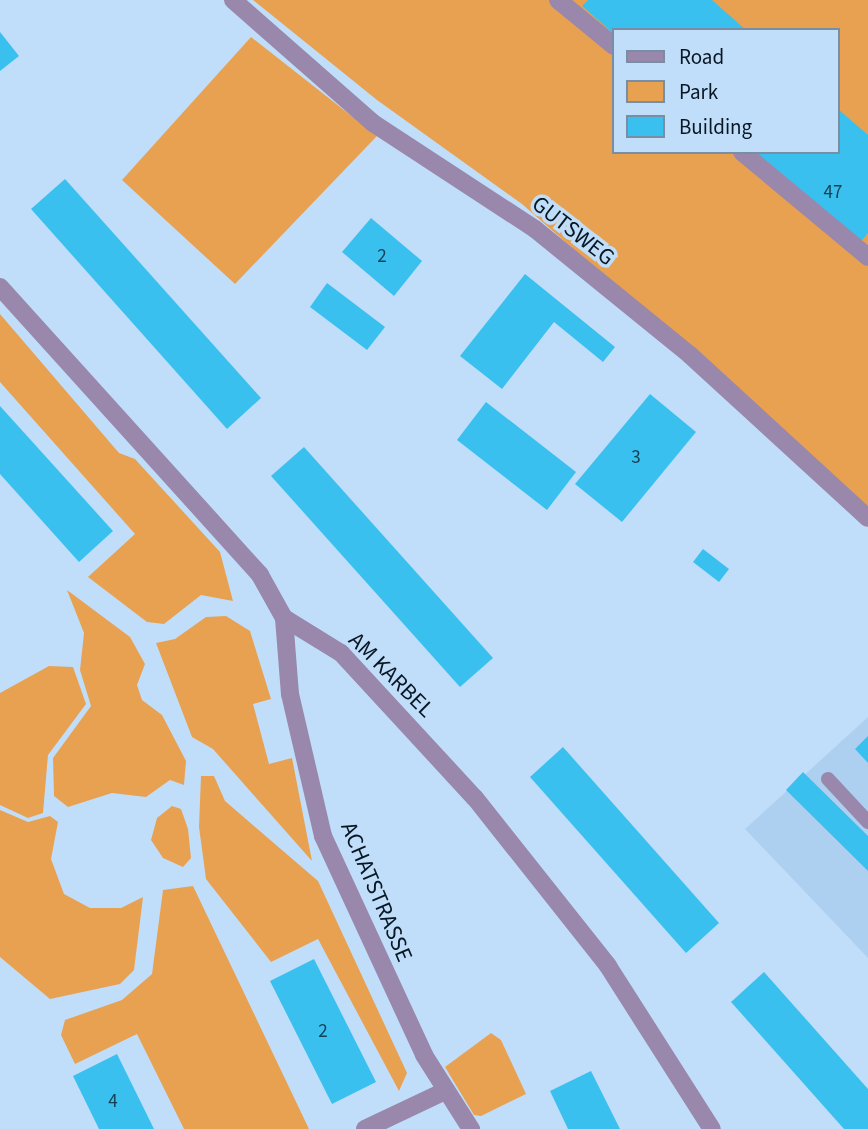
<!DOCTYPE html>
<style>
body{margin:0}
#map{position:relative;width:868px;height:1129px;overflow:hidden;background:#c0defa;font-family:"Source Sans 3",sans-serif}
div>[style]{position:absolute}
.built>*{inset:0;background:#aed0f0}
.green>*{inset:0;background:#e8a151}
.building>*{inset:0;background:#3ac0ef}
.lane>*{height:14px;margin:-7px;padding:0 7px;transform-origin:7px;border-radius:7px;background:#9987ac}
.street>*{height:18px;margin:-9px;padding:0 9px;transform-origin:9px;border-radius:9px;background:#9987ac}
span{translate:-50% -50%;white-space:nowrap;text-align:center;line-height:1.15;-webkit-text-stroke:7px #c0defa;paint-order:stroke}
.number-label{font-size:19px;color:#154156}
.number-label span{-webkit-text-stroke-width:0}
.street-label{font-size:23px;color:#091723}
.legend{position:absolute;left:612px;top:28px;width:228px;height:126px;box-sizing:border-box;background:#c0defa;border:2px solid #778ea4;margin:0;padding:9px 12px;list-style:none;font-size:21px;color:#091723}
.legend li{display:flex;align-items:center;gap:14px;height:35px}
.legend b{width:35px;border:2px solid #778ea4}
</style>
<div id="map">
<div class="built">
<i style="clip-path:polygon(868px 717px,868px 958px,745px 829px)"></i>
</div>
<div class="green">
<i style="clip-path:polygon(evenodd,253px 0,868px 0,868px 507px,522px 204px,377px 100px,253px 0,614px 30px,838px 30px,838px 152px,614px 152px,614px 30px)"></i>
<i style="clip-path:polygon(251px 37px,377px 136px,235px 284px,122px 180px)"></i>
<i style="clip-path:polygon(0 314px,119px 453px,135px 459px,220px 552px,233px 601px,201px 595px,164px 624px,147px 622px,88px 577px,135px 534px,0 382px)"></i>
<i style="clip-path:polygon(67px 590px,130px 637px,145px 664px,137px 685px,142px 700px,162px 715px,186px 761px,184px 785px,170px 780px,146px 797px,112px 793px,68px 807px,54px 796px,53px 758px,91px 706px,80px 670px,84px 633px)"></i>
<i style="clip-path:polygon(226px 616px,250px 631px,271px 699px,253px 704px,269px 764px,292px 758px,312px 861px,213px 749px,192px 737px,156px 643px,175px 639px,206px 617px)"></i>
<i style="clip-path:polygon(49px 666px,73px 667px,86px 704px,48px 755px,43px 813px,28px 818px,0 805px,0 693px)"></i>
<i style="clip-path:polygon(201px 776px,214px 776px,225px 801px,318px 881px,407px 1073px,399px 1091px,318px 939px,271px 962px,206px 879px,199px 827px)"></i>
<i style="clip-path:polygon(172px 806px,181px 809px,188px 829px,191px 858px,183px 867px,163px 858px,151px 840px,157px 818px)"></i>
<i style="clip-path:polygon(0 810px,28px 822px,50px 816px,58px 822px,51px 859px,64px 894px,90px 908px,121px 908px,143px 897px,134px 970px,120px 984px,50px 999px,0 957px)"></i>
<i style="clip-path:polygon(193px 886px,309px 1129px,184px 1129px,137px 1034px,75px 1064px,61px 1035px,65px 1020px,122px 1000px,152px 974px,163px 890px)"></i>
<i style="clip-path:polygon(491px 1033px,501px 1040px,526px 1094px,481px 1116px,474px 1115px,445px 1067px)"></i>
</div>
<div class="building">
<i style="clip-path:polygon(588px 0,712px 0,746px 30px,614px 34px,582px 6px)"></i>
<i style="clip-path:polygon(0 32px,19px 56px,0 71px)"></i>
<i style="clip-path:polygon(838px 109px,868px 135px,868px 233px,858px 245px,751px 152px,838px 152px)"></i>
<i style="clip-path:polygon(65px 179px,261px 398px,227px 429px,31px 209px)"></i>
<i style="clip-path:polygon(371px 218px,422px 261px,394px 296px,342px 252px)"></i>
<i style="clip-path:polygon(525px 274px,615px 347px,603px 362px,554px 322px,502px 389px,460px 356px)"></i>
<i style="clip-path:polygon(327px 283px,385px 327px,367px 350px,310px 307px)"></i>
<i style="clip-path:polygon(650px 394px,696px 432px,622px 522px,575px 484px)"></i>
<i style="clip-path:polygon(486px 402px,576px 472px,547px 510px,457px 440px)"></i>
<i style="clip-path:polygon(0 406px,113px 531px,79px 562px,0 474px)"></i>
<i style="clip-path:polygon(304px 447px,493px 658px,460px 687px,271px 476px)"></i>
<i style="clip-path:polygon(703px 549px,729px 569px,719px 582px,693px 562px)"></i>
<i style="clip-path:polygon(868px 736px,868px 763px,855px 749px)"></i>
<i style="clip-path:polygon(563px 747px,719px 923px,686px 953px,530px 777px)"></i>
<i style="clip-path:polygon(803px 772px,868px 836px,868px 871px,786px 790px)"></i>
<i style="clip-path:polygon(314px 959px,376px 1082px,332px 1104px,270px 981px)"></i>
<i style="clip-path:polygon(764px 972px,868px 1089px,868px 1129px,844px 1129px,731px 1002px)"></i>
<i style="clip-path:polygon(117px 1054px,154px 1129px,99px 1129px,73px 1076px)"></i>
<i style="clip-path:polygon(591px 1071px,620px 1129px,568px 1129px,550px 1091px)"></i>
</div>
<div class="lane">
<i style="left:828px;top:779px;width:59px;rotate:47.1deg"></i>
</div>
<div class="street">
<i style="left:233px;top:0;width:186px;rotate:41.3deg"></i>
<i style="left:373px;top:123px;width:194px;rotate:33.2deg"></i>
<i style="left:535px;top:229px;width:200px;rotate:39.1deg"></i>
<i style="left:690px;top:355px;width:241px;rotate:42.5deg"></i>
<i style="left:558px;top:0;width:72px;rotate:39.4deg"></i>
<i style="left:742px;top:152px;width:164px;rotate:39.8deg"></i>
<i style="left:0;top:287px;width:388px;rotate:47.9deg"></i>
<i style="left:260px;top:575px;width:49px;rotate:60.8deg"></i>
<i style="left:284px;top:618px;width:67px;rotate:31.6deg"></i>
<i style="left:341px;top:653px;width:197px;rotate:47.3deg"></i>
<i style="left:475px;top:798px;width:214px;rotate:51.6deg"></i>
<i style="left:608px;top:966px;width:193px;rotate:57.5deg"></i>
<i style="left:284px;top:618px;width:76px;rotate:85.5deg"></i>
<i style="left:290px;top:694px;width:146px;rotate:76.9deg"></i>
<i style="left:323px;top:836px;width:241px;rotate:65.2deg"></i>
<i style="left:424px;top:1055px;width:88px;rotate:57.6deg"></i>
<i style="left:365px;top:1129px;width:86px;rotate:-25.4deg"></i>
</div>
<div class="number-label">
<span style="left:833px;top:193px">47</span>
<span style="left:382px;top:257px">2</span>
<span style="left:636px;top:458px">3</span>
<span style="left:323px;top:1032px">2</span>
<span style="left:113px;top:1102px">4</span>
</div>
<div class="street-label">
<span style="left:573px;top:231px;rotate:38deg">GUTSWEG</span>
<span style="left:391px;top:675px;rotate:45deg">AM KARBEL</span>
<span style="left:376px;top:892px;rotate:67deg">ACHATSTRASSE</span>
</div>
<ul class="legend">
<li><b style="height:9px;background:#9987ac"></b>Road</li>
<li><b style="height:19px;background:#e8a151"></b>Park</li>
<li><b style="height:19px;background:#3ac0ef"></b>Building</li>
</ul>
</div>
